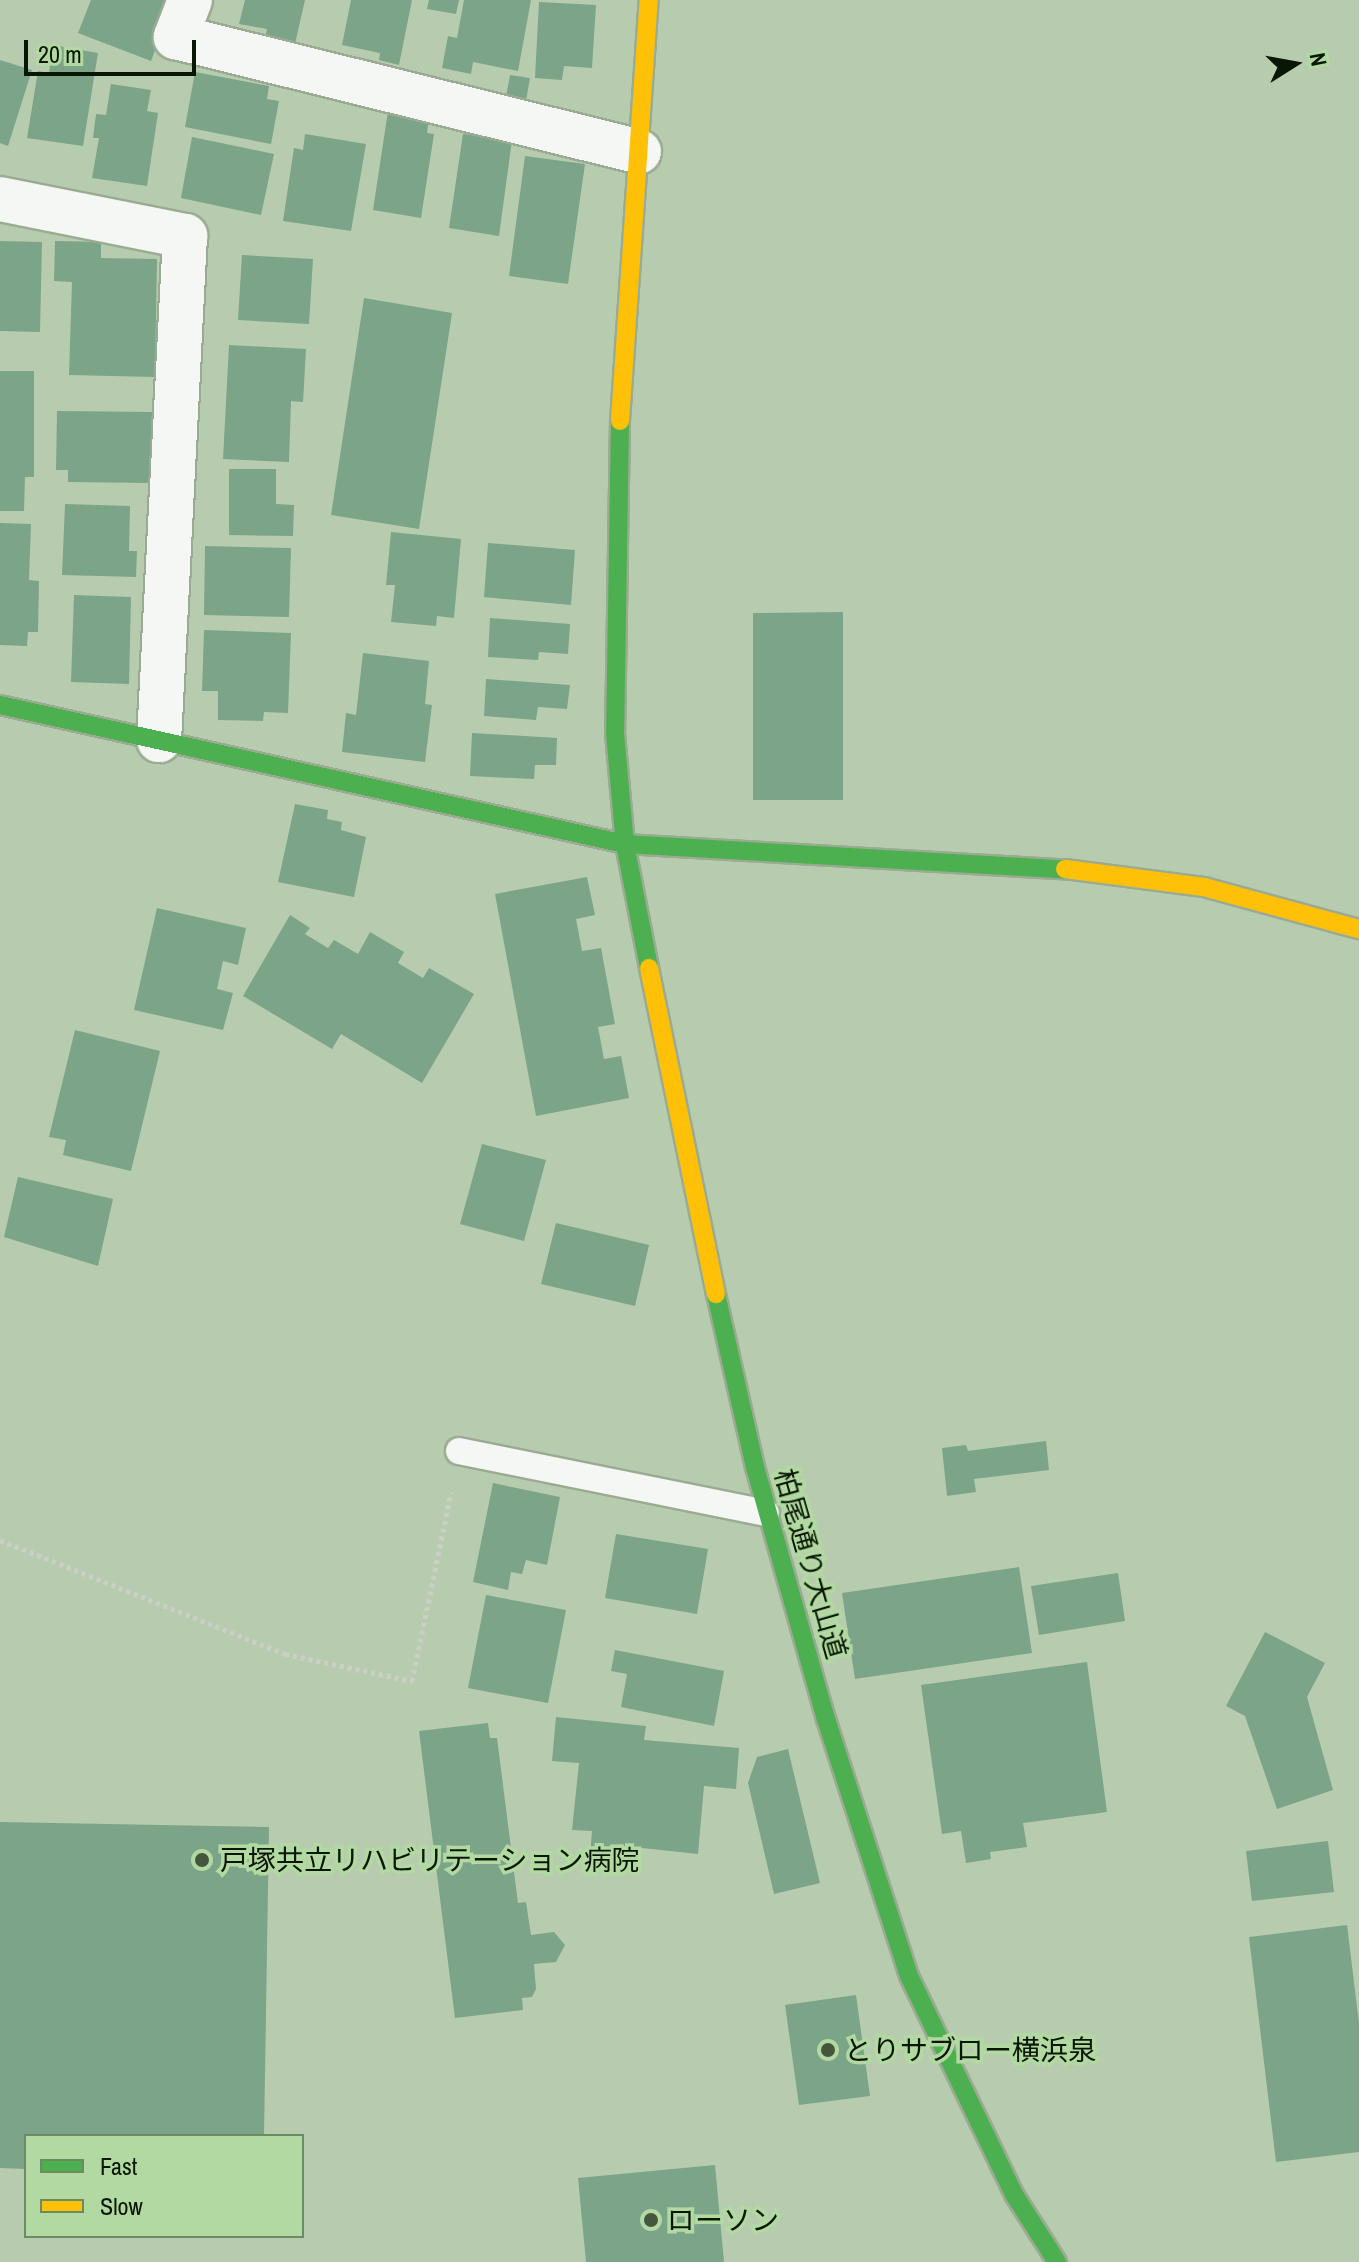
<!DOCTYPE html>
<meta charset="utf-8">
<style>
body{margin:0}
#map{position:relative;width:1359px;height:2262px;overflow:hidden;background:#b7ccae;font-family:"Archivo Narrow","Noto Sans JP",sans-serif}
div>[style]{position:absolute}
.building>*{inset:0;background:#7ca489}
.path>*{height:5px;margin-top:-2.5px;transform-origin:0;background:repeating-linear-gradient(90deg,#cad0c7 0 4px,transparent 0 8px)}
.roads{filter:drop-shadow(2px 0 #9bab93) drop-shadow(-2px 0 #9bab93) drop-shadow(0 2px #9bab93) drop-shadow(0 -2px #9bab93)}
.lane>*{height:26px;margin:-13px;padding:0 13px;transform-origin:13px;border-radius:13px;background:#f4f7f3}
.street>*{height:44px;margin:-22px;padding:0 22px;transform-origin:22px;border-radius:22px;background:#f4f7f3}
.fast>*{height:18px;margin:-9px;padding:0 9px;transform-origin:9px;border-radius:9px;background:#4caf50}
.slow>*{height:18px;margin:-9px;padding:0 9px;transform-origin:9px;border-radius:9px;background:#ffc107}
.dots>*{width:22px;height:22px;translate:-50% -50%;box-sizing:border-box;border:4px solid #b1d9a1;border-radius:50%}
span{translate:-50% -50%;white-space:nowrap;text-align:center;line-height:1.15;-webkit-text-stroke:7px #b1d9a1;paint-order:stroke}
.street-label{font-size:28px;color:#081603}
.poi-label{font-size:28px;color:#081603}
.left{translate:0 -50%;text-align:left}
.legend{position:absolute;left:24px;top:2134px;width:280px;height:104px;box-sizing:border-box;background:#b1d9a1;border:2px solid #6d8b62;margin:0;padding:10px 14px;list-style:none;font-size:24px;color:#081603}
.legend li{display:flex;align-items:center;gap:16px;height:40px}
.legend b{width:40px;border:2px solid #6d8b62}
.north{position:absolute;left:1255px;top:24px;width:80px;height:80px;-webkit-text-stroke:6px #b1d9a1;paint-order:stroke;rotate:79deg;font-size:22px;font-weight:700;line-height:32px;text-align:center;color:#081603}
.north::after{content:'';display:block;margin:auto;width:28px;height:36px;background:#081603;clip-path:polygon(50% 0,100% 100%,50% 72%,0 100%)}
.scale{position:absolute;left:24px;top:40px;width:172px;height:36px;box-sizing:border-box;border:4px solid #081603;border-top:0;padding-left:10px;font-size:24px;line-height:28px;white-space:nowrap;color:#081603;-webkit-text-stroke:6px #b1d9a1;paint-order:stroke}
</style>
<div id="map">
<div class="building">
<i style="clip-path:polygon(91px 0,174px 0,151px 61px,78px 33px)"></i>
<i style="clip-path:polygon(245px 0,305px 0,295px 44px,265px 38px,267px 29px,239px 24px)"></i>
<i style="clip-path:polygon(351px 0,412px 0,399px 65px,379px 60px,380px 53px,342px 45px)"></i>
<i style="clip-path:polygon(429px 0,459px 0,456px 14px,427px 9px)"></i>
<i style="clip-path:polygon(464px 0,531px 0,518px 71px,473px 62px,471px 74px,442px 68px,448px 36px,457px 38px)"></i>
<i style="clip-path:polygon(539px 2px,596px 5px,592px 68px,564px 66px,562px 80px,535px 78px)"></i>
<i style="clip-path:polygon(53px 45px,98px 53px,83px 146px,27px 138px,38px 71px,49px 73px)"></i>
<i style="clip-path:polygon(0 60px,32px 70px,8px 146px,0 143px)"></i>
<i style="clip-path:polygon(195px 72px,269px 86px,267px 99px,279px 101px,271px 144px,185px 127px)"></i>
<i style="clip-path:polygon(510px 75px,530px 78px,526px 101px,506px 97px)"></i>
<i style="clip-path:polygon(111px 84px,151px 90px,147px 111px,158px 113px,147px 186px,92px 178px,99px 138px,93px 138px,96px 114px,106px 115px)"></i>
<i style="clip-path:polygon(388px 111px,429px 117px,427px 133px,434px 134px,421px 218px,373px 210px)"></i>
<i style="clip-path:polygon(305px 134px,366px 144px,351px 231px,283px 221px,294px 148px,303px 150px)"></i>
<i style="clip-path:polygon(463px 134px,512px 140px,499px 236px,449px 228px)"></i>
<i style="clip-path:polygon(192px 137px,274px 154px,261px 215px,181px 198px)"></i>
<i style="clip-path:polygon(525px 156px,585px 164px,568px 284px,509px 276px)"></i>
<i style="clip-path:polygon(0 241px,42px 242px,40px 332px,0 331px)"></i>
<i style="clip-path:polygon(55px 241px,101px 242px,101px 258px,157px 259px,155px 377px,69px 375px,72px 282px,54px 281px)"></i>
<i style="clip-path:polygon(242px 255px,313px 259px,309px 324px,238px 320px)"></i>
<i style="clip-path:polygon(364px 298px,452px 313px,419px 529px,331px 515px)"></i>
<i style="clip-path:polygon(229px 345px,306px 349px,303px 402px,291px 401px,289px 462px,223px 459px)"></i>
<i style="clip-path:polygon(0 371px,34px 371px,34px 477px,25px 477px,24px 511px,0 511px)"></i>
<i style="clip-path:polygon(57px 411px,153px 412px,151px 483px,68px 482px,68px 470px,56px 470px)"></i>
<i style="clip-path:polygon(229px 469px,276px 469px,276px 504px,294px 505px,293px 536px,229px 535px)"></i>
<i style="clip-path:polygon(65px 504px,130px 506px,129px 551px,137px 551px,136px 577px,62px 575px)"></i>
<i style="clip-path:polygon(0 523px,31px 524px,29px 580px,39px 581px,38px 632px,28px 632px,27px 646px,0 645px)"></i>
<i style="clip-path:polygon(391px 532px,461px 539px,454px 618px,437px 616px,436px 626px,391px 622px,395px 585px,386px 585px)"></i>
<i style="clip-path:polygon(488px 543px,575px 550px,571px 605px,484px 597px)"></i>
<i style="clip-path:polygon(205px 546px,291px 548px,289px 617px,204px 615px)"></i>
<i style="clip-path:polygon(74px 595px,131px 597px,129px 684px,71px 682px)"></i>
<i style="clip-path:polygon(843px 612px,843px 800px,753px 800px,753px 613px)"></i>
<i style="clip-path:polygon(490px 618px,570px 624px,568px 654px,539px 652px,538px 660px,488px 657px)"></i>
<i style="clip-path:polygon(204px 630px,291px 633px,288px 713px,264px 712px,263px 721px,218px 720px,218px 691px,202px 691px)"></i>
<i style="clip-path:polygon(363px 653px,429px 661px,425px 704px,432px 705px,425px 762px,342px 752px,346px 713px,356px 715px)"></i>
<i style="clip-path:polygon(486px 679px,570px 685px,567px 709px,538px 707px,536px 720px,484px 716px)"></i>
<i style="clip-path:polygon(472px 733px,557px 738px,556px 765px,535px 765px,534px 779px,470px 776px)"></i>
<i style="clip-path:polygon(295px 804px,328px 810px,327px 819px,342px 822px,341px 830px,366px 837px,354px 897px,278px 882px)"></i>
<i style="clip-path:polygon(587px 877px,595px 915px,576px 919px,582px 951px,601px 948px,615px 1024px,598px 1027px,604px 1059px,621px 1056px,629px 1098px,536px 1116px,495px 894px)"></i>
<i style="clip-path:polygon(157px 908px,246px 928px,238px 965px,223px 961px,217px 989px,233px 993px,223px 1030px,134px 1010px)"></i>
<i style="clip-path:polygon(290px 915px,310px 928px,305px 934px,328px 948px,334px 940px,358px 954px,370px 932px,404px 952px,398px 963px,423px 978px,429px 968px,474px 994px,422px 1083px,341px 1034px,332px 1049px,243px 996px)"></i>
<i style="clip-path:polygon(75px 1030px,160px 1051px,131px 1171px,63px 1155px,66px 1140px,49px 1137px)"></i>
<i style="clip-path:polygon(482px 1144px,546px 1160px,524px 1241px,460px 1224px)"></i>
<i style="clip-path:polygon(18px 1177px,113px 1199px,98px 1266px,4px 1237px)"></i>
<i style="clip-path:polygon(556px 1223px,649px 1245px,635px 1306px,541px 1284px)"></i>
<i style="clip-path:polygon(1046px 1441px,1049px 1470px,974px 1479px,976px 1492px,947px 1496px,942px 1448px,966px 1445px,968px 1451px)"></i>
<i style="clip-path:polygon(493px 1483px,560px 1497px,547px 1565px,526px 1560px,522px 1574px,511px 1572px,508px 1590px,473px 1582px)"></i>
<i style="clip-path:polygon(616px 1534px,708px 1549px,697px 1614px,605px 1598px)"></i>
<i style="clip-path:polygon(1019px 1567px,1032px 1653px,855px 1679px,842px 1593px)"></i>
<i style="clip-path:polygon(1118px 1573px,1125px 1621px,1039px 1635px,1031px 1586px)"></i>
<i style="clip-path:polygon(486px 1595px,566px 1610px,548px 1703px,468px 1688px)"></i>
<i style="clip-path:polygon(1265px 1632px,1325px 1663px,1307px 1697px,1333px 1790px,1277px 1809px,1245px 1716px,1226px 1706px)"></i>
<i style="clip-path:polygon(615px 1650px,724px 1671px,714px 1726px,621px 1707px,627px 1674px,611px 1671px)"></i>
<i style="clip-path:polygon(1087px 1662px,1107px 1812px,1023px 1823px,1027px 1847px,990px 1852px,991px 1859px,966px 1863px,961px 1831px,942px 1834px,921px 1685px)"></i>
<i style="clip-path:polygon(556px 1717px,646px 1726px,644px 1740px,739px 1748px,736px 1789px,704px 1786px,698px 1854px,633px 1847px,632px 1860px,590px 1857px,592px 1831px,572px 1830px,579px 1763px,552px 1761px)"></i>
<i style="clip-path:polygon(488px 1723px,490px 1738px,497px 1738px,518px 1903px,526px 1902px,531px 1935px,554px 1932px,565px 1945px,556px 1962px,534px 1964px,536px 1989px,532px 1997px,522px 1998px,523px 2010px,455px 2018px,419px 1731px)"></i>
<i style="clip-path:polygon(788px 1749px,820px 1883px,774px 1894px,748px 1783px,757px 1757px)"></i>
<i style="clip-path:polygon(0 1822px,269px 1827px,264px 2136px,26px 2136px,26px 2169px,0 2168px)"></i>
<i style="clip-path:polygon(1328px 1841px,1334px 1892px,1252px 1901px,1246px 1851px)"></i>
<i style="clip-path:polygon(1347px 1925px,1359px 2023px,1359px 2152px,1276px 2162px,1249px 1937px)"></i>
<i style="clip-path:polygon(856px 1995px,870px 2096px,799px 2105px,785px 2005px)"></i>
<i style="clip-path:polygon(715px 2165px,724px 2262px,586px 2262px,578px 2178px)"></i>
</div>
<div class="path">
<i style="left:0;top:1540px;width:307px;rotate:21.8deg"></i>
<i style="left:285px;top:1654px;width:130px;rotate:12deg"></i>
<i style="left:412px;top:1681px;width:193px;rotate:-78.3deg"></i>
</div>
<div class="roads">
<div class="lane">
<i style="left:459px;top:1451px;width:313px;rotate:11.4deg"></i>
</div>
<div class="street">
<i style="left:190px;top:0;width:40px;rotate:111deg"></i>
<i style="left:176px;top:37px;width:477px;rotate:13.9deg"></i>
<i style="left:0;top:199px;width:189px;rotate:11.3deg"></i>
<i style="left:185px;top:236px;width:505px;rotate:92.95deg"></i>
</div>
<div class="fast">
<i style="left:620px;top:421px;width:312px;rotate:90.9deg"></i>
<i style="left:615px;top:733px;width:111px;rotate:84.9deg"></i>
<i style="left:625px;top:844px;width:126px;rotate:79deg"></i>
<i style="left:0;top:705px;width:640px;rotate:12.54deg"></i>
<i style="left:625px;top:844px;width:441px;rotate:3.3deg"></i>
<i style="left:716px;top:1294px;width:177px;rotate:77.3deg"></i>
<i style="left:755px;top:1467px;width:262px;rotate:74.3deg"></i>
<i style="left:826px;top:1719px;width:270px;rotate:72.1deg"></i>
<i style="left:909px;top:1976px;width:244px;rotate:64.3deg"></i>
<i style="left:1015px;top:2196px;width:78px;rotate:57.5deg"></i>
</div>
<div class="slow">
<i style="left:620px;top:421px;width:422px;rotate:-86.1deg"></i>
<i style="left:1065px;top:869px;width:140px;rotate:7.4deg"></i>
<i style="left:1204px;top:887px;width:161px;rotate:15.2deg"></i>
<i style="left:649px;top:968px;width:333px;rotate:78.4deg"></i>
</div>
</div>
<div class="dots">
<i style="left:202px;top:1860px;background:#45563f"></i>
<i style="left:828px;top:2050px;background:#45563f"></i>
<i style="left:651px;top:2220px;background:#45563f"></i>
</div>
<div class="street-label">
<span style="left:811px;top:1564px;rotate:74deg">柏尾通り大山道</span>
</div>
<div class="poi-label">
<span class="left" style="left:220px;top:1860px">戸塚共立リハビリテーション病院</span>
<span class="left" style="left:844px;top:2050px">とりサブロー横浜泉</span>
<span class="left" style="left:667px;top:2220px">ローソン</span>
</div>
<ul class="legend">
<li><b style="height:10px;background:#4caf50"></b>Fast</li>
<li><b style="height:10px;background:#ffc107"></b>Slow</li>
</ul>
<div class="north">N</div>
<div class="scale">20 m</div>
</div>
